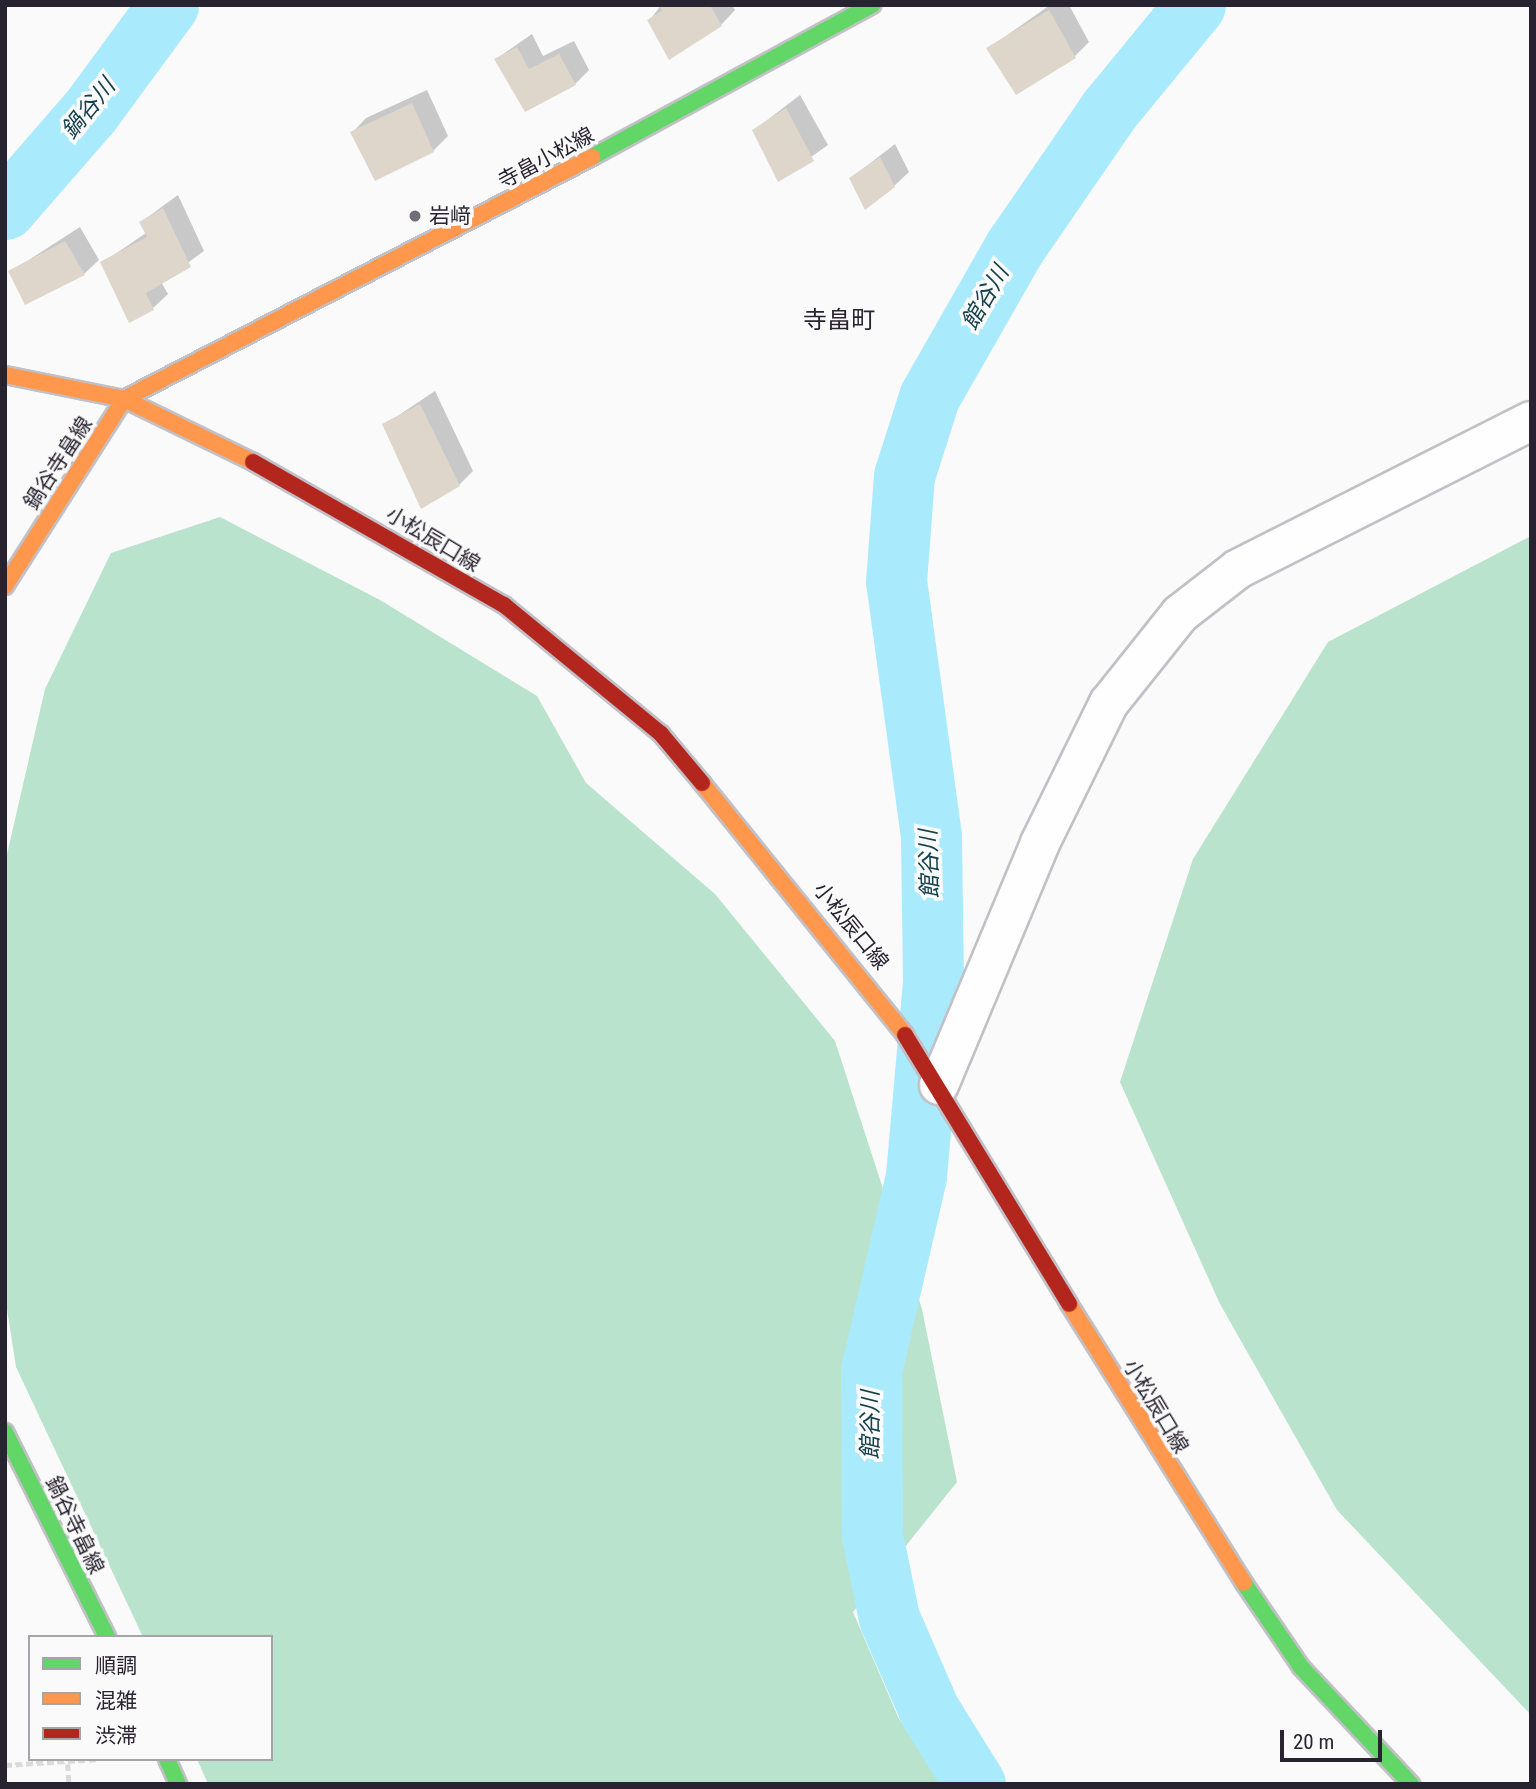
<!DOCTYPE html>
<meta charset="utf-8">
<style>
body{margin:0}
#map{position:relative;width:1536px;height:1789px;overflow:hidden;background:#fafafa;font-family:"Roboto Condensed","Noto Sans JP",sans-serif}
div>[style]{position:absolute}
.forest>*{inset:0;background:#b9e3cc}
.shadow>*{inset:0;background:#0003}
.river>*{height:61px;margin:-30.5px;padding:0 30.5px;transform-origin:30.5px;border-radius:30.5px;background:#a9ebfd}
.building>*{inset:0;background:#ded6ca}
.path>*{height:4.5px;margin-top:-2.25px;transform-origin:0;background:repeating-linear-gradient(90deg,#dadada 0 7px,transparent 0 10.5px)}
.roads{filter:drop-shadow(2px 0 #c2c0c7) drop-shadow(-2px 0 #c2c0c7) drop-shadow(0 2px #c2c0c7) drop-shadow(0 -2px #c2c0c7)}
.street>*{height:38px;margin:-19px;padding:0 19px;transform-origin:19px;border-radius:19px;background:#fefefe}
.fast>*{height:16px;margin:-8px;padding:0 8px;transform-origin:8px;border-radius:8px;background:#63d668}
.slow>*{height:16px;margin:-8px;padding:0 8px;transform-origin:8px;border-radius:8px;background:#ff974d}
.jam>*{height:16px;margin:-8px;padding:0 8px;transform-origin:8px;border-radius:8px;background:#b3261e}
.dots>*{width:19px;height:19px;translate:-50% -50%;box-sizing:border-box;border:4px solid #fafafa;border-radius:50%}
span{translate:-50% -50%;white-space:nowrap;text-align:center;line-height:1.15;-webkit-text-stroke:7px #fafafa;paint-order:stroke}
.street-label{font-size:21px;color:#282330}
.poi-label{font-size:21px;color:#282330}
.left{translate:0 -50%;text-align:left}
.water-label{font-size:23px;color:#15414c;font-style:italic}
.quarter-label{font-size:24px;color:#282330}
.frame{position:absolute;inset:0;border:7px solid #282330;pointer-events:none}
.legend{position:absolute;left:28px;top:1635px;width:245px;height:126px;box-sizing:border-box;background:#fafafa;border:2px solid #a6a4a9;margin:0;padding:9px 12px;list-style:none;font-size:21px;color:#282330}
.legend li{display:flex;align-items:center;gap:14px;height:35px}
.legend b{width:35px;border:2px solid #a6a4a9}
.scale{position:absolute;left:1280px;top:1730px;width:102px;height:32px;box-sizing:border-box;border:4px solid #282330;border-top:0;padding-left:9px;font-size:21px;line-height:24px;white-space:nowrap;color:#282330;-webkit-text-stroke:5px #fafafa;paint-order:stroke}
</style>
<div id="map">
<div class="forest">
<i style="clip-path:polygon(220px 517px,380px 600px,537px 696px,586px 783px,715px 894px,835px 1041px,922px 1309px,957px 1482px,853px 1612px,899px 1719px,946px 1784px,208px 1784px,197px 1759px,271px 1759px,271px 1637px,143px 1637px,16px 1367px,5px 1296px,5px 863px,45px 689px,111px 553px)"></i>
<i style="clip-path:polygon(1531px 536px,1531px 1715px,1337px 1510px,1220px 1304px,1120px 1082px,1193px 859px,1328px 642px)"></i>
</div>
<div class="shadow">
<i style="clip-path:polygon(661px 5px,732px 5px,735px 10px,721px 25px,650px 20px)"></i>
<i style="clip-path:polygon(1050px 5px,1069px 5px,1089px 42px,1075px 56px,989px 48px)"></i>
<i style="clip-path:polygon(532px 34px,543px 56px,574px 41px,589px 70px,575px 84px,496px 59px)"></i>
<i style="clip-path:polygon(427px 90px,448px 136px,433px 151px,352px 133px,366px 118px)"></i>
<i style="clip-path:polygon(800px 95px,828px 145px,778px 180px,754px 130px)"></i>
<i style="clip-path:polygon(895px 144px,909px 172px,894px 186px,851px 178px)"></i>
<i style="clip-path:polygon(178px 195px,204px 251px,161px 282px,168px 294px,153px 308px,130px 321px,102px 263px,146px 233px,141px 222px)"></i>
<i style="clip-path:polygon(80px 227px,99px 260px,84px 274px,26px 303px,10px 272px)"></i>
<i style="clip-path:polygon(435px 391px,473px 471px,459px 485px,384px 425px)"></i>
</div>
<div class="river">
<i style="left:5px;top:209px;width:131px;rotate:-49deg"></i>
<i style="left:91px;top:110px;width:130px;rotate:-53.7deg"></i>
<i style="left:975px;top:1784px;width:87px;rotate:-121.9deg"></i>
<i style="left:929px;top:1710px;width:100px;rotate:-113.5deg"></i>
<i style="left:889px;top:1618px;width:85px;rotate:-101.6deg"></i>
<i style="left:872px;top:1535px;width:164px;rotate:-90.3deg"></i>
<i style="left:871px;top:1371px;width:200px;rotate:-77deg"></i>
<i style="left:916px;top:1176px;width:196px;rotate:-85deg"></i>
<i style="left:933px;top:981px;width:145px;rotate:-90.8deg"></i>
<i style="left:931px;top:836px;width:256px;rotate:-97.8deg"></i>
<i style="left:896px;top:582px;width:106px;rotate:-85.7deg"></i>
<i style="left:904px;top:476px;width:83px;rotate:-72.4deg"></i>
<i style="left:929px;top:397px;width:172px;rotate:-60.3deg"></i>
<i style="left:1014px;top:248px;width:166px;rotate:-55.5deg"></i>
<i style="left:1108px;top:111px;width:137px;rotate:-50.6deg"></i>
</div>
<div class="building">
<i style="clip-path:polygon(659px 5px,710px 5px,722px 26px,669px 60px,647px 20px,662px 11px)"></i>
<i style="clip-path:polygon(1049px 10px,1076px 58px,1016px 95px,986px 48px)"></i>
<i style="clip-path:polygon(517px 47px,529px 69px,559px 54px,576px 85px,525px 112px,494px 59px)"></i>
<i style="clip-path:polygon(412px 103px,434px 152px,375px 181px,350px 132px)"></i>
<i style="clip-path:polygon(786px 108px,814px 161px,778px 182px,752px 130px)"></i>
<i style="clip-path:polygon(880px 157px,895px 187px,865px 210px,849px 178px)"></i>
<i style="clip-path:polygon(163px 208px,191px 267px,146px 293px,154px 310px,129px 323px,100px 262px,147px 237px,139px 222px)"></i>
<i style="clip-path:polygon(65px 241px,85px 275px,25px 305px,8px 271px)"></i>
<i style="clip-path:polygon(420px 404px,460px 486px,421px 509px,382px 424px)"></i>
</div>
<div class="path">
<i style="left:68px;top:1764px;width:20px;rotate:87deg"></i>
<i style="left:5px;top:1765px;width:94px;rotate:-3.7deg"></i>
</div>
<div class="roads">
<div class="street">
<i style="left:939px;top:1085px;width:262px;rotate:-67.3deg"></i>
<i style="left:1040px;top:843px;width:156px;rotate:-63.8deg"></i>
<i style="left:1109px;top:703px;width:114px;rotate:-51.4deg"></i>
<i style="left:1180px;top:614px;width:73px;rotate:-37.8deg"></i>
<i style="left:1238px;top:569px;width:328px;rotate:-26.8deg"></i>
</div>
<div class="fast">
<i style="left:592px;top:157px;width:319px;rotate:-28.5deg"></i>
<i style="left:5px;top:1432px;width:229px;rotate:63.5deg"></i>
<i style="left:1244px;top:1583px;width:102px;rotate:55.8deg"></i>
<i style="left:1301px;top:1667px;width:161px;rotate:46.8deg"></i>
<i style="left:167px;top:1759px;width:27px;rotate:66deg"></i>
</div>
<div class="slow">
<i style="left:5px;top:375px;width:121px;rotate:11.4deg"></i>
<i style="left:124px;top:399px;width:144px;rotate:26deg"></i>
<i style="left:124px;top:399px;width:527px;rotate:-27.34deg"></i>
<i style="left:5px;top:586px;width:222px;rotate:-57.5deg"></i>
<i style="left:702px;top:783px;width:324px;rotate:51.1deg"></i>
<i style="left:1069px;top:1304px;width:329px;rotate:57.9deg"></i>
</div>
<div class="jam">
<i style="left:253px;top:462px;width:289px;rotate:29.7deg"></i>
<i style="left:504px;top:605px;width:203px;rotate:39.4deg"></i>
<i style="left:661px;top:734px;width:64px;rotate:50.1deg"></i>
<i style="left:905px;top:1035px;width:315px;rotate:58.6deg"></i>
</div>
</div>
<div class="dots">
<i style="left:415px;top:216px;background:#726e77"></i>
</div>
<div class="street-label">
<span style="left:546px;top:158px;rotate:-28deg">寺畠小松線</span>
<span style="left:58px;top:463px;rotate:-57deg">鍋谷寺畠線</span>
<span style="left:433px;top:539px;rotate:31deg">小松辰口線</span>
<span style="left:851px;top:926px;rotate:51deg">小松辰口線</span>
<span style="left:1156px;top:1406px;rotate:59deg">小松辰口線</span>
<span style="left:75px;top:1525px;rotate:64deg">鍋谷寺畠線</span>
</div>
<div class="poi-label">
<span class="left" style="left:429px;top:216px">岩﨑</span>
</div>
<div class="water-label">
<span style="left:89px;top:109px;rotate:-51deg">鍋谷川</span>
<span style="left:986px;top:298px;rotate:-60deg">館谷川</span>
<span style="left:930px;top:864px;rotate:-92deg">館谷川</span>
<span style="left:871px;top:1425px;rotate:-90deg">館谷川</span>
</div>
<div class="quarter-label">
<span style="left:839px;top:321px">寺畠町</span>
</div>
<div class="frame"></div>
<ul class="legend">
<li><b style="height:9px;background:#63d668"></b>順調</li>
<li><b style="height:9px;background:#ff974d"></b>混雑</li>
<li><b style="height:9px;background:#b3261e"></b>渋滞</li>
</ul>
<div class="scale">20 m</div>
</div>
